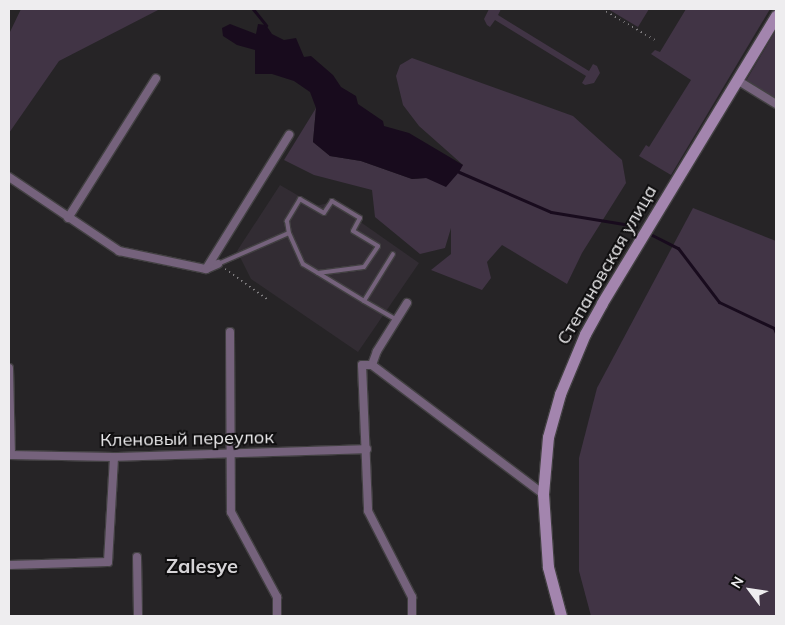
<!DOCTYPE html>
<meta charset="utf-8">
<style>
body{margin:0}
#map{position:relative;width:785px;height:625px;overflow:hidden;background:#262426;font-family:Mulish,sans-serif}
div>[style]{position:absolute}
.built>*{inset:0;background:#322c33}
.green>*{inset:0;background:#413445}
.water>*{inset:0;background:#180b1d}
.stream>*{height:3px;margin:-1.5px;padding:0 1.5px;transform-origin:1.5px;border-radius:1.5px;background:#180b1d}
.path>*{height:2px;margin-top:-1px;transform-origin:0;background:repeating-linear-gradient(90deg,#7f7d7f 0 1px,transparent 0 5px)}
.roads{filter:drop-shadow(1px 0 #424042) drop-shadow(-1px 0 #424042) drop-shadow(0 1px #424042) drop-shadow(0 -1px #424042)}
.lane>*{height:4px;margin:-2px;padding:0 2px;transform-origin:2px;border-radius:2px;background:#75627c}
.street>*{height:8px;margin:-4px;padding:0 4px;transform-origin:4px;border-radius:4px;background:#75627c}
.secondary>*{height:11px;margin:-5.5px;padding:0 5.5px;transform-origin:5.5px;border-radius:5.5px;background:#a385ae}
span{translate:-50% -50%;white-space:nowrap;text-align:center;line-height:1.15;-webkit-text-stroke:4px #0f0e0f;paint-order:stroke}
.street-label{font-size:18px;color:#eeedef}
.quarter-label{font-size:20px;color:#d6d4d7;font-weight:700}
.frame{position:absolute;inset:0;border:10px solid #eeedef;pointer-events:none}
.north{position:absolute;left:725px;top:565px;width:50px;height:50px;-webkit-text-stroke:4px #0f0e0f;paint-order:stroke;rotate:301deg;font-size:14px;font-weight:700;line-height:20px;text-align:center;color:#eeedef}
.north::after{content:'';display:block;margin:auto;width:18px;height:22px;background:#eeedef;clip-path:polygon(50% 0,100% 100%,50% 72%,0 100%)}
</style>
<div id="map">
<div class="built">
<i style="clip-path:polygon(280px 185px,316px 206px,332px 202px,419px 263px,358px 352px,251px 279px,237px 251px)"></i>
</div>
<div class="green">
<i style="clip-path:polygon(21px 9px,160px 9px,59px 61px,9px 133px,9px 34px)"></i>
<i style="clip-path:polygon(489px 9px,501px 9px,498px 15px,589px 71px,593px 64px,597px 66px,600px 73px,594px 83px,585px 85px,582px 83px,586px 76px,495px 20px,490px 27px,487px 25px,484px 19px)"></i>
<i style="clip-path:polygon(608px 9px,649px 9px,638px 27px)"></i>
<i style="clip-path:polygon(686px 9px,770px 9px,671px 175px,639px 156px,646px 145px,649px 147px,691px 80px,651px 54px,655px 50px,660px 52px)"></i>
<i style="clip-path:polygon(776px 30px,776px 101px,748px 85px,747px 79px)"></i>
<i style="clip-path:polygon(412px 58px,573px 116px,622px 160px,626px 183px,582px 253px,567px 284px,502px 245px,487px 262px,491px 278px,482px 290px,431px 270px,451px 254px,451px 228px,445px 248px,420px 254px,375px 217px,372px 190px,314px 175px,284px 160px,316px 108px,313px 142px,330px 156px,361px 161px,412px 179px,426px 178px,463px 165px,419px 126px,403px 105px,396px 76px,400px 65px)"></i>
<i style="clip-path:polygon(693px 208px,776px 241px,776px 616px,591px 616px,579px 571px,579px 458px,597px 388px)"></i>
</div>
<div class="water">
<i style="clip-path:polygon(230px 24px,256px 34px,258px 24px,266px 25px,272px 34px,284px 40px,296px 38px,304px 57px,311px 56px,333px 75px,341px 87px,356px 96px,358px 104px,383px 121px,384px 126px,409px 133px,463px 165px,459px 172px,446px 187px,426px 178px,412px 179px,361px 161px,330px 156px,313px 142px,316px 108px,310px 92px,294px 81px,272px 74px,255px 74px,255px 50px,237px 45px,223px 36px,222px 28px)"></i>
</div>
<div class="stream">
<i style="left:253px;top:9px;width:21px;rotate:51deg"></i>
<i style="left:459px;top:172px;width:100px;rotate:23.5deg"></i>
<i style="left:551px;top:212px;width:86px;rotate:9.4deg"></i>
<i style="left:652px;top:235px;width:29px;rotate:27deg"></i>
<i style="left:678px;top:248px;width:68px;rotate:52.8deg"></i>
<i style="left:719px;top:302px;width:61px;rotate:25.3deg"></i>
<i style="left:774px;top:328px;width:5px;rotate:68deg"></i>
</div>
<div class="path">
<i style="left:602px;top:9px;width:61px;rotate:30.3deg"></i>
<i style="left:9px;top:14px;width:6px;rotate:-59deg"></i>
<i style="left:225px;top:269px;width:52px;rotate:35.5deg"></i>
</div>
<div class="roads">
<div class="lane">
<i style="left:218px;top:264px;width:77px;rotate:-23.6deg"></i>
<i style="left:318px;top:273px;width:46px;rotate:-7.4deg"></i>
<i style="left:364px;top:267px;width:25px;rotate:-56deg"></i>
<i style="left:378px;top:246px;width:29px;rotate:-149deg"></i>
<i style="left:353px;top:231px;width:15px;rotate:-62deg"></i>
<i style="left:360px;top:218px;width:33px;rotate:-149deg"></i>
<i style="left:332px;top:201px;width:14px;rotate:124deg"></i>
<i style="left:324px;top:213px;width:28px;rotate:-150deg"></i>
<i style="left:300px;top:199px;width:26px;rotate:121deg"></i>
<i style="left:287px;top:221px;width:12px;rotate:81deg"></i>
<i style="left:289px;top:233px;width:34px;rotate:66deg"></i>
<i style="left:303px;top:264px;width:17px;rotate:31deg"></i>
<i style="left:318px;top:273px;width:54px;rotate:31.3deg"></i>
<i style="left:364px;top:301px;width:36px;rotate:30deg"></i>
<i style="left:364px;top:301px;width:55px;rotate:-58.3deg"></i>
</div>
<div class="street">
<i style="left:737px;top:80px;width:46px;rotate:31.6deg"></i>
<i style="left:9px;top:177px;width:133px;rotate:33.9deg"></i>
<i style="left:119px;top:251px;width:89px;rotate:11.7deg"></i>
<i style="left:206px;top:269px;width:13px;rotate:-23deg"></i>
<i style="left:68px;top:218px;width:165px;rotate:-57.8deg"></i>
<i style="left:206px;top:269px;width:158px;rotate:-58.2deg"></i>
<i style="left:407px;top:303px;width:57px;rotate:122deg"></i>
<i style="left:377px;top:351px;width:15px;rotate:110deg"></i>
<i style="left:372px;top:365px;width:214px;rotate:37deg"></i>
<i style="left:230px;top:332px;width:180px;rotate:89.7deg"></i>
<i style="left:231px;top:512px;width:97px;rotate:61.6deg"></i>
<i style="left:277px;top:597px;width:19px;rotate:90deg"></i>
<i style="left:372px;top:365px;width:10px;rotate:180deg"></i>
<i style="left:362px;top:365px;width:146px;rotate:87.6deg"></i>
<i style="left:368px;top:511px;width:97px;rotate:62.9deg"></i>
<i style="left:412px;top:597px;width:19px;rotate:90deg"></i>
<i style="left:9px;top:368px;width:86px;rotate:88.7deg"></i>
<i style="left:9px;top:455px;width:105px;rotate:1.1deg"></i>
<i style="left:114px;top:457px;width:253px;rotate:-1.8deg"></i>
<i style="left:137px;top:557px;width:59px;rotate:89deg"></i>
<i style="left:9px;top:565px;width:99px;rotate:-1.7deg"></i>
<i style="left:108px;top:562px;width:105px;rotate:-86.7deg"></i>
</div>
<div class="secondary">
<i style="left:561px;top:616px;width:51px;rotate:-104.9deg"></i>
<i style="left:548px;top:567px;width:73px;rotate:-93.9deg"></i>
<i style="left:543px;top:494px;width:57px;rotate:-85deg"></i>
<i style="left:548px;top:437px;width:45px;rotate:-74.4deg"></i>
<i style="left:560px;top:394px;width:65px;rotate:-67.4deg"></i>
<i style="left:585px;top:334px;width:35px;rotate:-61deg"></i>
<i style="left:602px;top:303px;width:336px;rotate:-58.8deg"></i>
</div>
</div>
<div class="street-label">
<span style="left:607px;top:265px;rotate:-60deg">Степановская улица</span>
<span style="left:187px;top:439px;rotate:-1deg">Кленовый переулок</span>
</div>
<div class="quarter-label">
<span style="left:202px;top:565px">Zalesye</span>
</div>
<div class="frame"></div>
<div class="north">N</div>
</div>
